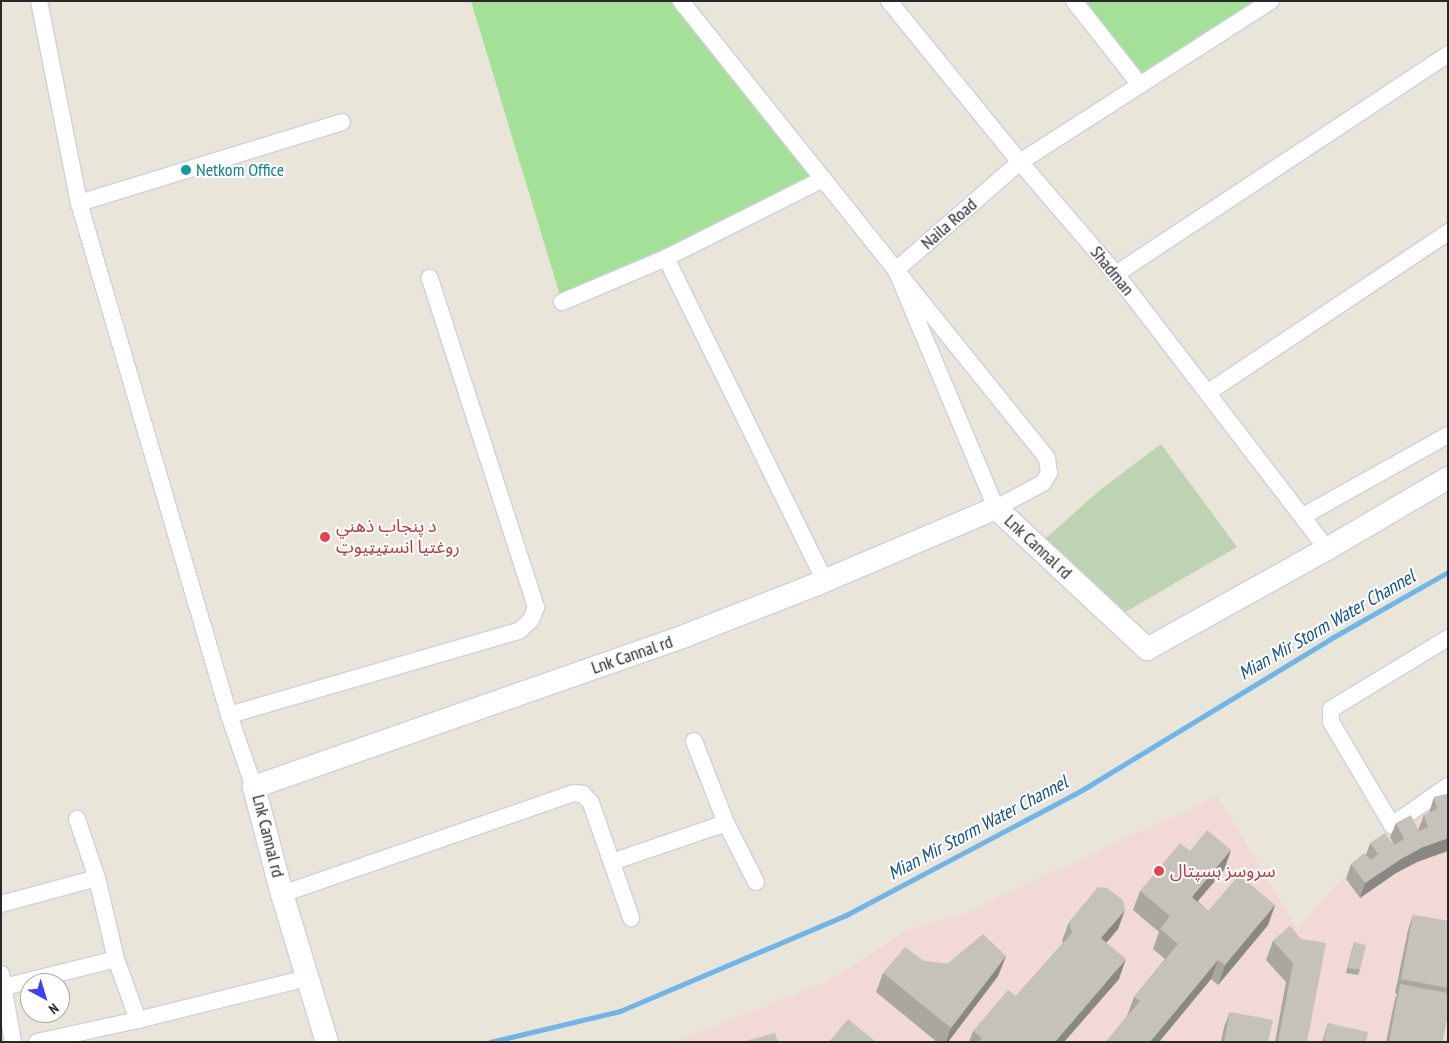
<!DOCTYPE html>
<meta charset="utf-8">
<style>
body{margin:0}
#map{position:relative;width:1449px;height:1043px;overflow:hidden;background:#eae5d9;font-family:"PT Sans Narrow","Noto Sans Arabic",sans-serif}
div>[style]{position:absolute}
.medical>*{inset:0;background:#f1d9d6}
.green>*{inset:0;background:#a4e097}
.cemetery>*{inset:0;background:#bdd3b1}
.stream>*{height:5px;margin:-2.5px;padding:0 2.5px;transform-origin:2.5px;border-radius:2.5px;background:#6eb6ea}
.roads{filter:drop-shadow(1px 0 #cfcfe1) drop-shadow(-1px 0 #cfcfe1) drop-shadow(0 1px #cfcfe1) drop-shadow(0 -1px #cfcfe1)}
.street>*{height:16px;margin:-8px;padding:0 8px;transform-origin:8px;border-radius:8px;background:#fff}
.secondary>*{height:22px;margin:-11px;padding:0 11px;transform-origin:11px;border-radius:11px;background:#fff}
.wall>*{inset:0;background:#a9a79f}
.shaded-wall>*{inset:0;background:#8a8882}
.building>*{inset:0;background:#c5c2b9}
.dots>*{width:14px;height:14px;translate:-50% -50%;box-sizing:border-box;border:2px solid #fff;border-radius:50%}
span{translate:-50% -50%;white-space:nowrap;text-align:center;line-height:1.15;-webkit-text-stroke:4px #fff;paint-order:stroke}
.culture-label{font-size:18px;color:#0d838f}
.left{translate:0 -50%;text-align:left}
.street-label{font-size:18px;color:#282828}
.health-label{font-size:18px;color:#be3a42}
.water-label{font-size:19px;color:#115293;font-style:italic}
.frame{position:absolute;inset:0;border:2px solid #282828;pointer-events:none}
.north{position:absolute;left:20px;top:973px;width:50px;height:50px;box-sizing:border-box;background:#fff;border:1px solid #a9a9a9;border-radius:50%;rotate:141deg;font-size:14px;font-weight:700;line-height:20px;text-align:center;color:#282828}
.north::after{content:'';display:block;margin:auto;width:18px;height:22px;background:#3c42f4;clip-path:polygon(50% 0,100% 100%,50% 72%,0 100%)}
</style>
<div id="map">
<div class="medical">
<i style="clip-path:polygon(1448px 786px,1448px 1042px,674px 1042px,827px 982px,909px 929px,958px 916px,1217px 796px,1297px 928px,1392px 825px)"></i>
</div>
<div class="green">
<i style="clip-path:polygon(471px 1px,681px 1px,823px 179px,562px 302px)"></i>
<i style="clip-path:polygon(1074px 1px,1271px 1px,1140px 85px)"></i>
</div>
<div class="cemetery">
<i style="clip-path:polygon(1161px 444px,1237px 547px,1110px 621px,1037px 546px,1100px 490px)"></i>
</div>
<div class="stream">
<i style="left:490px;top:1042px;width:134px;rotate:-13.4deg"></i>
<i style="left:620px;top:1011px;width:248px;rotate:-23deg"></i>
<i style="left:848px;top:914px;width:265px;rotate:-27.9deg"></i>
<i style="left:1082px;top:790px;width:290px;rotate:-31.3deg"></i>
<i style="left:1330px;top:639px;width:136px;rotate:-29.6deg"></i>
</div>
<div class="roads">
<div class="street">
<i style="left:39px;top:1px;width:206px;rotate:78.8deg"></i>
<i style="left:79px;top:203px;width:534px;rotate:73.67deg"></i>
<i style="left:229px;top:715px;width:76px;rotate:70.9deg"></i>
<i style="left:681px;top:1px;width:344px;rotate:51.4deg"></i>
<i style="left:896px;top:270px;width:258px;rotate:67.2deg"></i>
<i style="left:996px;top:508px;width:53px;rotate:-28deg"></i>
<i style="left:1043px;top:483px;width:12px;rotate:-59deg"></i>
<i style="left:1049px;top:473px;width:15px;rotate:-98deg"></i>
<i style="left:1047px;top:458px;width:241px;rotate:-128.8deg"></i>
<i style="left:896px;top:270px;width:164px;rotate:-41.1deg"></i>
<i style="left:1020px;top:162px;width:298px;rotate:-32.7deg"></i>
<i style="left:889px;top:1px;width:208px;rotate:50.9deg"></i>
<i style="left:1020px;top:162px;width:148px;rotate:49.4deg"></i>
<i style="left:1116px;top:274px;width:347px;rotate:52.5deg"></i>
<i style="left:1074px;top:1px;width:107px;rotate:51.8deg"></i>
<i style="left:79px;top:203px;width:275px;rotate:-17.1deg"></i>
<i style="left:666px;top:258px;width:360px;rotate:63.8deg"></i>
<i style="left:1116px;top:274px;width:398px;rotate:-33.5deg"></i>
<i style="left:562px;top:302px;width:113px;rotate:-22.9deg"></i>
<i style="left:666px;top:258px;width:176px;rotate:-26.7deg"></i>
<i style="left:1207px;top:393px;width:290px;rotate:-33.7deg"></i>
<i style="left:1303px;top:516px;width:166px;rotate:-29.2deg"></i>
<i style="left:1448px;top:638px;width:137px;rotate:148.7deg"></i>
<i style="left:1331px;top:709px;width:13px;rotate:90deg"></i>
<i style="left:1331px;top:722px;width:120px;rotate:59.4deg"></i>
<i style="left:1392px;top:825px;width:68px;rotate:-34.9deg"></i>
<i style="left:229px;top:715px;width:302px;rotate:-16.2deg"></i>
<i style="left:519px;top:631px;width:16px;rotate:-43deg"></i>
<i style="left:531px;top:620px;width:14px;rotate:-69deg"></i>
<i style="left:536px;top:607px;width:346px;rotate:-107.9deg"></i>
<i style="left:694px;top:741px;width:88px;rotate:68.7deg"></i>
<i style="left:726px;top:823px;width:66px;rotate:63deg"></i>
<i style="left:77px;top:819px;width:62px;rotate:71.3deg"></i>
<i style="left:97px;top:878px;width:83px;rotate:76.8deg"></i>
<i style="left:116px;top:959px;width:65px;rotate:70.2deg"></i>
<i style="left:612px;top:862px;width:120px;rotate:-18.9deg"></i>
<i style="left:282px;top:894px;width:308px;rotate:-19.1deg"></i>
<i style="left:573px;top:793px;width:10px;rotate:6deg"></i>
<i style="left:583px;top:794px;width:12px;rotate:48deg"></i>
<i style="left:591px;top:803px;width:122px;rotate:70.8deg"></i>
<i style="left:1px;top:904px;width:99px;rotate:-15.2deg"></i>
<i style="left:1px;top:974px;width:69px;rotate:80deg"></i>
<i style="left:4px;top:987px;width:115px;rotate:-14deg"></i>
<i style="left:37px;top:1042px;width:103px;rotate:-12.3deg"></i>
<i style="left:138px;top:1020px;width:174px;rotate:-14deg"></i>
</div>
<div class="secondary">
<i style="left:327px;top:1042px;width:155px;rotate:-106.9deg"></i>
<i style="left:282px;top:894px;width:111px;rotate:-104.7deg"></i>
<i style="left:254px;top:787px;width:459px;rotate:-19.3deg"></i>
<i style="left:687px;top:635px;width:140px;rotate:-21.4deg"></i>
<i style="left:817px;top:584px;width:194px;rotate:-23deg"></i>
<i style="left:996px;top:508px;width:207px;rotate:43deg"></i>
<i style="left:1147px;top:649px;width:206px;rotate:-29.1deg"></i>
<i style="left:1327px;top:549px;width:140px;rotate:-30.4deg"></i>
</div>
</div>
<div class="wall">
<i style="clip-path:polygon(1448px 794px,1417px 862px,1396px 873px,1360px 898px,1346px 879px,1351px 864px,1366px 855px,1370px 843px,1394px 845px,1390px 837px,1396px 823px,1418px 830px,1424px 815px,1429px 813px,1434px 797px)"></i>
<i style="clip-path:polygon(1231px 850px,1224px 870px,1198px 901px,1208px 911px,1275px 905px,1268px 925px,1218px 985px,1211px 979px,1159px 1042px,1106px 1042px,1127px 1016px,1134px 997px,1165px 959px,1153px 949px,1159px 932px,1133px 910px,1140px 891px)"></i>
<i style="clip-path:polygon(1413px 915px,1448px 921px,1448px 1013px,1442px 1042px,1386px 1042px,1395px 999px,1397px 994px,1395px 993px,1408px 930px)"></i>
<i style="clip-path:polygon(1069px 922px,1118px 929px,1106px 943px,1119px 979px,1064px 1042px,969px 1042px,973px 1031px,1016px 996px,1063px 943px,1062px 941px)"></i>
<i style="clip-path:polygon(1290px 926px,1307px 1042px,1275px 1042px,1286px 982px,1266px 960px,1273px 941px)"></i>
<i style="clip-path:polygon(1354px 942px,1360px 970px,1358px 975px,1346px 973px)"></i>
<i style="clip-path:polygon(1006px 956px,998px 976px,948px 1042px,937px 1042px,876px 992px,883px 973px,924px 961px,947px 964px)"></i>
<i style="clip-path:polygon(1230px 1012px,1268px 1042px,1221px 1042px,1224px 1027px)"></i>
<i style="clip-path:polygon(1328px 1023px,1366px 1042px,1322px 1042px)"></i>
</div>
<div class="shaded-wall">
<i style="clip-path:polygon(1448px 838px,1448px 851px,1417px 862px,1396px 873px,1360px 898px,1365px 883px,1401px 859px,1423px 847px)"></i>
<i style="clip-path:polygon(1231px 850px,1224px 870px,1185px 916px,1192px 897px)"></i>
<i style="clip-path:polygon(1275px 905px,1268px 925px,1218px 985px,1225px 965px)"></i>
<i style="clip-path:polygon(1125px 910px,1118px 929px,1094px 957px,1101px 938px)"></i>
<i style="clip-path:polygon(1006px 956px,998px 976px,948px 1042px,946px 1042px,951px 1028px)"></i>
<i style="clip-path:polygon(1126px 959px,1119px 979px,1064px 1042px,1055px 1042px)"></i>
<i style="clip-path:polygon(1218px 960px,1211px 979px,1159px 1042px,1150px 1042px)"></i>
</div>
<div class="building">
<i style="clip-path:polygon(1448px 794px,1448px 838px,1423px 847px,1401px 859px,1365px 883px,1351px 864px,1364px 853px,1371px 860px,1378px 854px,1370px 843px,1385px 833px,1394px 845px,1404px 839px,1396px 823px,1411px 815px,1419px 831px,1428px 827px,1424px 815px,1437px 809px,1434px 797px)"></i>
<i style="clip-path:polygon(1207px 830px,1231px 850px,1192px 897px,1208px 911px,1239px 875px,1275px 905px,1225px 965px,1218px 960px,1150px 1042px,1106px 1042px,1140px 1001px,1134px 997px,1178px 944px,1160px 929px,1170px 916px,1140px 891px,1180px 843px,1190px 851px)"></i>
<i style="clip-path:polygon(1098px 887px,1107px 888px,1123px 900px,1125px 910px,1101px 938px,1126px 959px,1055px 1042px,979px 1042px,982px 1038px,973px 1031px,1008px 990px,1016px 996px,1072px 933px,1069px 922px)"></i>
<i style="clip-path:polygon(1413px 915px,1448px 921px,1448px 988px,1401px 979px)"></i>
<i style="clip-path:polygon(1290px 926px,1301px 939px,1326px 943px,1307px 1042px,1278px 1042px,1293px 963px,1273px 941px)"></i>
<i style="clip-path:polygon(983px 934px,1006px 956px,951px 1028px,883px 973px,905px 947px,924px 961px,947px 964px)"></i>
<i style="clip-path:polygon(1354px 942px,1366px 945px,1360px 970px,1348px 968px)"></i>
<i style="clip-path:polygon(1400px 984px,1448px 993px,1448px 1013px,1442px 1042px,1389px 1042px)"></i>
<i style="clip-path:polygon(1230px 1012px,1273px 1020px,1268px 1042px,1224px 1042px)"></i>
<i style="clip-path:polygon(848px 1019px,876px 1042px,829px 1042px)"></i>
<i style="clip-path:polygon(1328px 1023px,1368px 1032px,1366px 1042px,1330px 1042px,1324px 1040px)"></i>
<i style="clip-path:polygon(775px 1033px,778px 1042px,742px 1042px)"></i>
</div>
<div class="dots">
<i style="left:186px;top:170px;background:#0f9aa8"></i>
<i style="left:325px;top:537px;background:#e0444e"></i>
<i style="left:1159px;top:871px;background:#e0444e"></i>
</div>
<div class="culture-label">
<span class="left" style="left:196px;top:170px">Netkom Office</span>
</div>
<div class="street-label">
<span style="left:949px;top:224px;rotate:-41deg">Naila Road</span>
<span style="left:1112px;top:271px;rotate:51deg">Shadman</span>
<span style="left:1038px;top:547px;rotate:43deg">Lnk Cannal rd</span>
<span style="left:632px;top:655px;rotate:-19deg">Lnk Cannal rd</span>
<span style="left:268px;top:836px;rotate:76deg">Lnk Cannal rd</span>
</div>
<div class="health-label">
<span class="left" style="left:336px;top:537px">د پنجاب ذهني<br>روغتیا انسټیټیوټ</span>
<span class="left" style="left:1170px;top:871px">سروسز ہسپتال</span>
</div>
<div class="water-label">
<span style="left:1327px;top:625px;rotate:-30deg">Mian Mir Storm Water Channel</span>
<span style="left:978px;top:828px;rotate:-28deg">Mian Mir Storm Water Channel</span>
</div>
<div class="frame"></div>
<div class="north">N</div>
</div>
